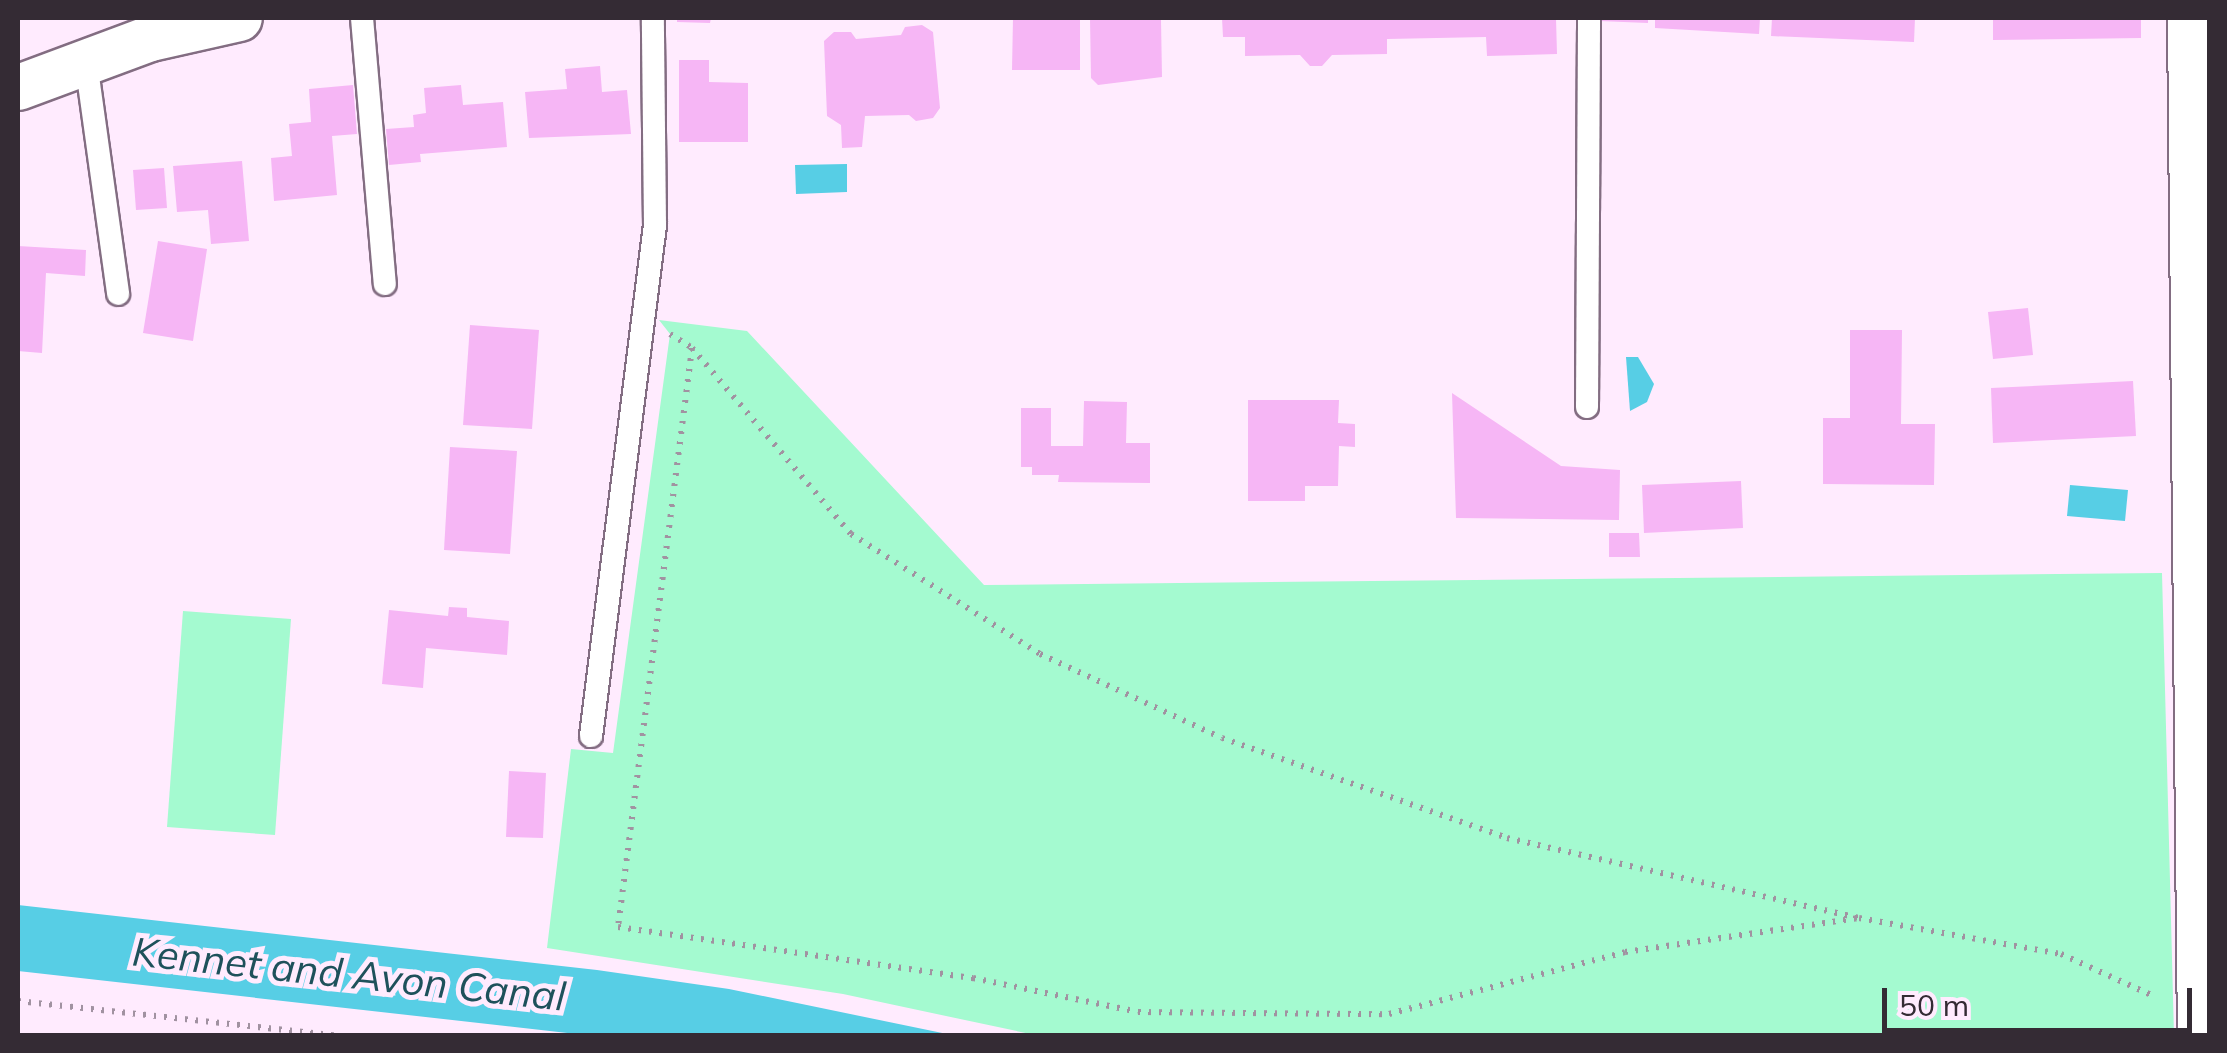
<!DOCTYPE html>
<style>
body{margin:0}
#map{position:relative;width:2227px;height:1053px;overflow:hidden;background:#ffebfe;font-family:Mulish,sans-serif}
div>[style]{position:absolute}
.green>*{inset:0;background:#a4fad0}
.water>*{inset:0;background:#57cee5}
.building>*{inset:0;background:#f6b6f5}
.path>*{height:6px;margin-top:-3px;transform-origin:0;background:repeating-linear-gradient(90deg,#a192a1 0 2.5px,transparent 0 10.5px)}
.roads{filter:drop-shadow(2px 0 #836d82) drop-shadow(-2px 0 #836d82) drop-shadow(0 2px #836d82) drop-shadow(0 -2px #836d82)}
.lane>*{height:22px;margin:-11px;padding:0 11px;transform-origin:11px;border-radius:11px;background:#fff}
.street>*{height:45px;margin:-22.5px;padding:0 22.5px;transform-origin:22.5px;border-radius:22.5px;background:#fff}
span{translate:-50% -50%;white-space:nowrap;text-align:center;line-height:1.15;-webkit-text-stroke:10px #ffebfe;paint-order:stroke}
.water-label{font-size:40px;color:#1e515b;font-style:italic}
.frame{position:absolute;inset:0;border:20px solid #342b34;pointer-events:none}
.scale{position:absolute;left:1882px;top:988px;width:310px;height:45px;box-sizing:border-box;border:5px solid #342b34;border-top:0;padding-left:12px;font-size:30px;line-height:35px;white-space:nowrap;color:#342b34;-webkit-text-stroke:8px #ffebfe;paint-order:stroke}
</style>
<div id="map">
<div class="green">
<i style="clip-path:polygon(659px 320px,747px 331px,984px 585px,2162px 573px,2174px 1035px,1035px 1035px,843px 994px,547px 948px,571px 749px,613px 753px,670px 334px)"></i>
<i style="clip-path:polygon(183px 611px,291px 619px,275px 835px,167px 827px)"></i>
</div>
<div class="water">
<i style="clip-path:polygon(847px 164px,847px 192px,796px 194px,795px 165px)"></i>
<i style="clip-path:polygon(1626px 357px,1638px 357px,1654px 384px,1647px 402px,1630px 411px)"></i>
<i style="clip-path:polygon(2070px 485px,2128px 490px,2125px 521px,2067px 516px)"></i>
<i style="clip-path:polygon(18px 905px,597px 970px,729px 989px,952px 1035px,585px 1035px,18px 971px)"></i>
</div>
<div class="building">
<i style="clip-path:polygon(677px 18px,711px 18px,710px 23px,677px 22px)"></i>
<i style="clip-path:polygon(1013px 18px,1080px 18px,1080px 70px,1012px 70px)"></i>
<i style="clip-path:polygon(1090px 18px,1161px 20px,1162px 77px,1098px 85px,1091px 78px)"></i>
<i style="clip-path:polygon(1222px 18px,1556px 18px,1557px 54px,1487px 56px,1486px 37px,1387px 39px,1387px 54px,1332px 55px,1322px 66px,1310px 66px,1300px 55px,1245px 56px,1245px 37px,1223px 37px)"></i>
<i style="clip-path:polygon(1600px 18px,1648px 18px,1648px 23px,1599px 21px)"></i>
<i style="clip-path:polygon(1655px 18px,1760px 18px,1759px 34px,1655px 28px)"></i>
<i style="clip-path:polygon(1772px 18px,1915px 18px,1914px 42px,1771px 36px)"></i>
<i style="clip-path:polygon(1993px 18px,2141px 18px,2141px 38px,1993px 40px)"></i>
<i style="clip-path:polygon(922px 25px,933px 32px,940px 108px,933px 118px,916px 121px,909px 115px,865px 116px,862px 147px,842px 148px,841px 125px,827px 116px,824px 41px,834px 32px,851px 32px,856px 39px,901px 35px,905px 27px)"></i>
<i style="clip-path:polygon(679px 60px,709px 60px,709px 82px,748px 83px,748px 142px,679px 142px)"></i>
<i style="clip-path:polygon(600px 66px,602px 92px,627px 90px,631px 134px,529px 138px,525px 92px,567px 89px,565px 69px)"></i>
<i style="clip-path:polygon(353px 85px,357px 134px,332px 136px,337px 195px,274px 201px,271px 158px,292px 156px,289px 124px,311px 122px,309px 89px)"></i>
<i style="clip-path:polygon(461px 85px,463px 105px,503px 102px,507px 147px,420px 154px,421px 162px,389px 165px,386px 129px,414px 127px,413px 115px,426px 113px,424px 88px)"></i>
<i style="clip-path:polygon(242px 161px,249px 241px,211px 244px,208px 210px,177px 212px,173px 166px)"></i>
<i style="clip-path:polygon(164px 168px,167px 208px,136px 210px,133px 170px)"></i>
<i style="clip-path:polygon(158px 241px,207px 249px,193px 341px,143px 333px)"></i>
<i style="clip-path:polygon(18px 246px,86px 250px,85px 276px,46px 273px,42px 353px,18px 351px)"></i>
<i style="clip-path:polygon(2028px 308px,2033px 355px,1993px 359px,1988px 312px)"></i>
<i style="clip-path:polygon(470px 325px,539px 330px,532px 429px,463px 425px)"></i>
<i style="clip-path:polygon(1850px 330px,1902px 330px,1901px 424px,1935px 424px,1934px 485px,1823px 484px,1823px 418px,1850px 418px)"></i>
<i style="clip-path:polygon(2133px 381px,2136px 436px,1993px 443px,1991px 388px)"></i>
<i style="clip-path:polygon(1452px 393px,1561px 466px,1620px 470px,1619px 520px,1456px 518px)"></i>
<i style="clip-path:polygon(1248px 400px,1339px 400px,1338px 423px,1355px 424px,1355px 447px,1339px 446px,1338px 486px,1305px 486px,1305px 501px,1248px 501px)"></i>
<i style="clip-path:polygon(1084px 401px,1127px 402px,1126px 443px,1150px 443px,1150px 483px,1058px 482px,1059px 475px,1032px 475px,1032px 467px,1021px 467px,1021px 408px,1051px 408px,1051px 446px,1083px 446px)"></i>
<i style="clip-path:polygon(450px 447px,517px 451px,510px 554px,444px 550px)"></i>
<i style="clip-path:polygon(1741px 481px,1743px 528px,1644px 533px,1642px 485px)"></i>
<i style="clip-path:polygon(1609px 533px,1639px 533px,1640px 557px,1609px 557px)"></i>
<i style="clip-path:polygon(449px 607px,467px 608px,467px 617px,509px 621px,507px 655px,426px 648px,423px 688px,382px 684px,389px 610px,448px 616px)"></i>
<i style="clip-path:polygon(509px 771px,546px 773px,543px 838px,506px 837px)"></i>
</div>
<div class="path">
<i style="left:670px;top:334px;width:26px;rotate:32deg"></i>
<i style="left:692px;top:348px;width:245px;rotate:49.5deg"></i>
<i style="left:851px;top:534px;width:224px;rotate:32.4deg"></i>
<i style="left:1040px;top:654px;width:200px;rotate:24.8deg"></i>
<i style="left:1222px;top:738px;width:302px;rotate:19.3deg"></i>
<i style="left:1507px;top:838px;width:361px;rotate:12.8deg"></i>
<i style="left:1859px;top:918px;width:205px;rotate:10.1deg"></i>
<i style="left:2061px;top:954px;width:104px;rotate:24.4deg"></i>
<i style="left:692px;top:348px;width:584px;rotate:97.28deg"></i>
<i style="left:618px;top:927px;width:359px;rotate:8.2deg"></i>
<i style="left:973px;top:978px;width:168px;rotate:11.6deg"></i>
<i style="left:1138px;top:1012px;width:251px;rotate:0.5deg"></i>
<i style="left:1389px;top:1014px;width:244px;rotate:-14.7deg"></i>
<i style="left:1625px;top:952px;width:236px;rotate:-8.3deg"></i>
<i style="left:18px;top:1001px;width:322px;rotate:6.2deg"></i>
</div>
<div class="roads">
<div class="lane">
<i style="left:362px;top:18px;width:267px;rotate:85.1deg"></i>
<i style="left:86px;top:62px;width:234px;rotate:82.1deg"></i>
<i style="left:1587px;top:407px;width:389px;rotate:-89.7deg"></i>
<i style="left:591px;top:736px;width:515px;rotate:-82.86deg"></i>
<i style="left:655px;top:225px;width:207px;rotate:-90.6deg"></i>
</div>
<div class="street">
<i style="left:2190px;top:18px;width:1018px;rotate:89.44deg"></i>
<i style="left:18px;top:87px;width:141px;rotate:-20.4deg"></i>
<i style="left:150px;top:38px;width:91px;rotate:-12.7deg"></i>
</div>
</div>
<div class="water-label">
<span style="left:349px;top:973px;rotate:6deg">Kennet and Avon Canal</span>
</div>
<div class="frame"></div>
<div class="scale">50 m</div>
</div>
